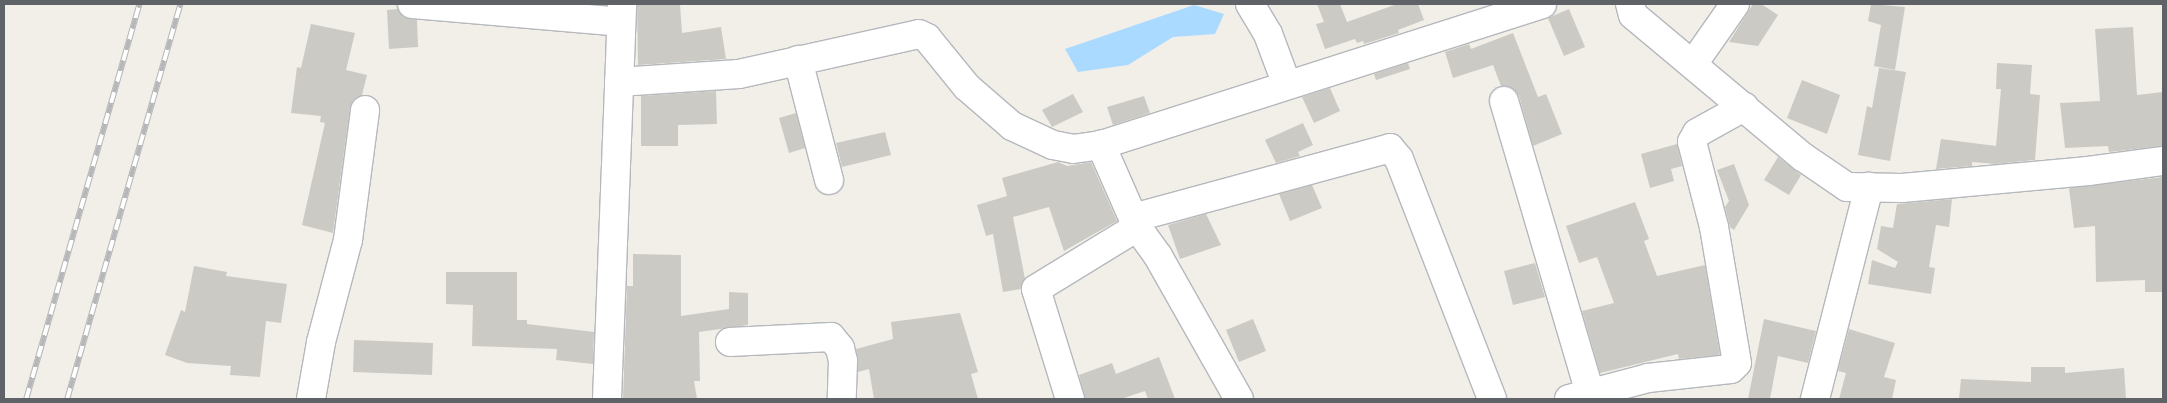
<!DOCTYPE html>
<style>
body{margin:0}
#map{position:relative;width:2167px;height:403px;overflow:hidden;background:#f1efe8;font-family:"Varela Round",sans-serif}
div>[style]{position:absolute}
.water>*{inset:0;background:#aadaff}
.building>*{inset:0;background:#cccac5}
.roads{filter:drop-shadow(1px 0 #b5b8bc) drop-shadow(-1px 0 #b5b8bc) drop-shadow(0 1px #b5b8bc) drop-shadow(0 -1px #b5b8bc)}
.minor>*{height:28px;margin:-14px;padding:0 14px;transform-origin:14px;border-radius:14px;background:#fff}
.rail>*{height:5.5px;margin-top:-2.75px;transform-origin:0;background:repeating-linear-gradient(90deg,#fff 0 11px,#b6b7b8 0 22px);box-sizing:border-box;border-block:1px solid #b6b7b8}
span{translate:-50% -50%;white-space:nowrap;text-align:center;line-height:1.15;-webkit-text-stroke:5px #fff;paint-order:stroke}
.frame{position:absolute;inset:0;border:5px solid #5f6368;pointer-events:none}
</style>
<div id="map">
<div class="water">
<i style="clip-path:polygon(1194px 5px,1224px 14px,1215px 34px,1173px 37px,1128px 65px,1078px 72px,1065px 49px)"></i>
</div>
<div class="building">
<i style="clip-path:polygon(637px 4px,680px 4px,682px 33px,721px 27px,726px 59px,638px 65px)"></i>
<i style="clip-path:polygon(1317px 4px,1340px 4px,1347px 22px,1397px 4px,1418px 4px,1424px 20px,1398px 30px,1399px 33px,1364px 44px,1363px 41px,1357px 43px,1355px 39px,1325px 49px,1316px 24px,1324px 22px)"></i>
<i style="clip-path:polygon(1753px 4px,1761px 4px,1778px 15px,1758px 46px,1729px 42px)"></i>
<i style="clip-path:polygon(1871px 4px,1905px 7px,1895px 70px,1874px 66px,1881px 25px,1868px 21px)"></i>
<i style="clip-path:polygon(398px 9px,403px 17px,417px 20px,418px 47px,389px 49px,387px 10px)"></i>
<i style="clip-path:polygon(1569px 9px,1585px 47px,1564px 56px,1548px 18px)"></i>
<i style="clip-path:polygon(311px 24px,355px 33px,346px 70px,367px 75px,362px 95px,353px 100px,350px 108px,333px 233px,302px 225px,325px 123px,320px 122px,321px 116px,291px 113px,297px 67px,301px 68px)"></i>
<i style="clip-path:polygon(2133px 27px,2137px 95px,2163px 92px,2163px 146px,2109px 152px,2108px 146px,2065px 148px,2060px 103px,2100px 101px,2095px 29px)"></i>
<i style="clip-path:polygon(1513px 33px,1538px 97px,1546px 94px,1562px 134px,1533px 146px,1519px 96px,1514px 89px,1501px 86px,1493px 65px,1453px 78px,1445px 52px,1469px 44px,1471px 49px)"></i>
<i style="clip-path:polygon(1408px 63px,1410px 69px,1376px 80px,1374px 74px)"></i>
<i style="clip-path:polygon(1997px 63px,2032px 65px,2030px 94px,2040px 95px,2035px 160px,1996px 164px,1972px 162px,1972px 166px,1936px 169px,1941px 139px,1996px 146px,2001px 89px,1996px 89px)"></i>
<i style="clip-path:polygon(1879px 68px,1906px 72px,1890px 161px,1858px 155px,1867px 106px,1872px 108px)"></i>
<i style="clip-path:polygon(1802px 80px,1840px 95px,1827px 134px,1787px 118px)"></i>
<i style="clip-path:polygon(1330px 88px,1340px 111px,1314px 123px,1302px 97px)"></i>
<i style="clip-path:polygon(716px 91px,717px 124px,678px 125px,678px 146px,641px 146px,641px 96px)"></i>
<i style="clip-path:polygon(1073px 94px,1083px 112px,1052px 127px,1042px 110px)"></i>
<i style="clip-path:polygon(1144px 96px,1150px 113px,1113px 125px,1107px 107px)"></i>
<i style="clip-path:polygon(796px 113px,805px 148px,789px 153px,779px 118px)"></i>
<i style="clip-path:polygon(1303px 123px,1313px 145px,1298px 152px,1300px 156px,1276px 163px,1265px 140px)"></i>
<i style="clip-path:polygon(885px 132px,891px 155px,842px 167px,836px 143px)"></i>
<i style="clip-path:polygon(1677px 144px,1682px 166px,1671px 169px,1674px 181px,1650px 188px,1641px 154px)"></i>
<i style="clip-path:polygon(1778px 157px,1801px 175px,1789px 195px,1764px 180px)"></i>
<i style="clip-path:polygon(1058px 162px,1067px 166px,1091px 162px,1117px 221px,1064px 251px,1049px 207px,1013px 217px,1025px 279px,1021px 289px,1003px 292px,993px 234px,986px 236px,977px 205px,1007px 196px,1002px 178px)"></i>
<i style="clip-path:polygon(1734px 164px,1749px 205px,1734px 230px,1730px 227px,1725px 207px,1729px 201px,1717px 170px)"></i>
<i style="clip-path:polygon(2163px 177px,2163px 292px,2145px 292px,2145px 280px,2096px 282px,2095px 226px,2074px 228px,2069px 188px)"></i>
<i style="clip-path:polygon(1312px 185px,1322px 208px,1290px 221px,1279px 194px)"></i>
<i style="clip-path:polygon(1952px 199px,1949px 227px,1936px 225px,1929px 267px,1935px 268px,1931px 294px,1868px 284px,1872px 260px,1895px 268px,1898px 262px,1877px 249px,1881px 226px,1893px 228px,1897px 204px)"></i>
<i style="clip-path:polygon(1635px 202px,1649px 239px,1644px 241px,1657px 276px,1705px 265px,1720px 355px,1679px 359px,1678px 354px,1600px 373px,1582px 311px,1614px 303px,1597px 257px,1579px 263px,1566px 226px)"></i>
<i style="clip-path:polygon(1206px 214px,1221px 245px,1180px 259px,1168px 225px)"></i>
<i style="clip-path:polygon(633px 254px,681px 255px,681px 316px,729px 309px,729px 292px,748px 293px,748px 325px,699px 332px,700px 381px,694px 381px,697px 399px,623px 399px,627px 286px,633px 286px)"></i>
<i style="clip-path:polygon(1535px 263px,1545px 297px,1513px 305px,1504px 271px)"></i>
<i style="clip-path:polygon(194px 266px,227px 272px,226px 276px,287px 284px,281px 323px,266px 321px,260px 377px,230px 375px,231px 366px,187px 363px,165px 355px,181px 310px,185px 312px)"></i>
<i style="clip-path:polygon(446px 272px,517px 272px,517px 320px,527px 320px,527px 324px,594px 332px,593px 364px,556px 360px,557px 349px,472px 346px,473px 305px,446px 304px)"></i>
<i style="clip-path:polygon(960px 313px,978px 372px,971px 374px,978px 399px,874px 399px,869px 369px,858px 372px,856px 349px,893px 339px,891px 322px)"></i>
<i style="clip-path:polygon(1253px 319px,1266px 351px,1239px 362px,1226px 330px)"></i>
<i style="clip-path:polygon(1764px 319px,1816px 331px,1808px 363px,1778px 356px,1770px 399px,1748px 399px)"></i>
<i style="clip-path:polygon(1849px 329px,1895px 343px,1884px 377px,1896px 380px,1892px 399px,1839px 399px,1846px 373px,1838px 371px)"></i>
<i style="clip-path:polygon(354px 340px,433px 343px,432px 375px,353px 372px)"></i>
<i style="clip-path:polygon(1159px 357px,1175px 399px,1148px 399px,1145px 391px,1121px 399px,1085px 399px,1079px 375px,1112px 363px,1116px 374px)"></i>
<i style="clip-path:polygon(2031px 367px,2065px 367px,2065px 373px,2124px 368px,2126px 399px,1959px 399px,1961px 379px,2031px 382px)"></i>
</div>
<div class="roads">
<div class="minor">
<i style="left:412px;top:4px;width:209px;rotate:4.9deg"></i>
<i style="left:1250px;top:4px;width:35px;rotate:59deg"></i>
<i style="left:1268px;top:34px;width:54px;rotate:69.6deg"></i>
<i style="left:1630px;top:4px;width:11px;rotate:75deg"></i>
<i style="left:1633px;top:15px;width:222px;rotate:39.9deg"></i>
<i style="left:1803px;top:157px;width:53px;rotate:34.3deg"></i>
<i style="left:1847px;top:187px;width:55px;rotate:1deg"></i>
<i style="left:1902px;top:188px;width:187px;rotate:-5.2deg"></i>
<i style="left:2088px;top:171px;width:76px;rotate:-7.6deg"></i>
<i style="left:798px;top:60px;width:124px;rotate:75.5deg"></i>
<i style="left:1693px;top:64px;width:73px;rotate:-55deg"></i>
<i style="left:619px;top:82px;width:120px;rotate:-3.8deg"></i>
<i style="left:739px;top:74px;width:184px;rotate:-12.5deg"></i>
<i style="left:919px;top:34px;width:9px;rotate:27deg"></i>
<i style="left:927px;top:38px;width:63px;rotate:50.8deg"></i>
<i style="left:967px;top:87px;width:60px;rotate:40.9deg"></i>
<i style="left:1012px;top:126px;width:45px;rotate:24.9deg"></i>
<i style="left:1053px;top:145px;width:20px;rotate:11deg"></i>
<i style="left:1073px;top:149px;width:28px;rotate:-8deg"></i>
<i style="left:1504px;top:101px;width:304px;rotate:73.6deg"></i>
<i style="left:1133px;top:218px;width:266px;rotate:-15.2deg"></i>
<i style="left:1390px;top:148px;width:14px;rotate:51deg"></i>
<i style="left:1399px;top:159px;width:257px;rotate:68.8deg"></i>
<i style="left:1137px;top:227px;width:36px;rotate:54deg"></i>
<i style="left:1158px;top:256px;width:164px;rotate:60.5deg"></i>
<i style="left:730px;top:342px;width:101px;rotate:-2.8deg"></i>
<i style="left:831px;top:337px;width:14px;rotate:51deg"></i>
<i style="left:840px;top:348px;width:13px;rotate:77deg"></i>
<i style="left:843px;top:361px;width:38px;rotate:92deg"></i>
<i style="left:311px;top:399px;width:58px;rotate:-80deg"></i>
<i style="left:321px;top:342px;width:106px;rotate:-75.2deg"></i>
<i style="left:348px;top:240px;width:131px;rotate:-82.5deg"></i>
<i style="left:607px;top:399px;width:395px;rotate:-87.8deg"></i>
<i style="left:1070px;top:399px;width:115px;rotate:-107.2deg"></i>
<i style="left:1036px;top:289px;width:119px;rotate:-31.5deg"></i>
<i style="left:1137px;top:227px;width:90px;rotate:-113.7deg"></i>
<i style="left:1101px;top:145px;width:463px;rotate:-17.7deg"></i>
<i style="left:1569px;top:399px;width:82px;rotate:-14.9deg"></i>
<i style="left:1648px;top:378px;width:83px;rotate:-6.2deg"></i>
<i style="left:1731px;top:369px;width:8px;rotate:-45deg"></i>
<i style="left:1737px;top:363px;width:138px;rotate:-99.6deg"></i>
<i style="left:1714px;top:227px;width:88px;rotate:-104.5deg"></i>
<i style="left:1692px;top:142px;width:10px;rotate:-61deg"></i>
<i style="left:1697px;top:133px;width:54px;rotate:-29deg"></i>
<i style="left:1815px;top:399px;width:219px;rotate:-75.7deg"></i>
</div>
</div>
<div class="rail">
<i style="left:26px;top:399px;width:411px;rotate:-74deg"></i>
<i style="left:67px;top:399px;width:411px;rotate:-74deg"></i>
</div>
<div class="frame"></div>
</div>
